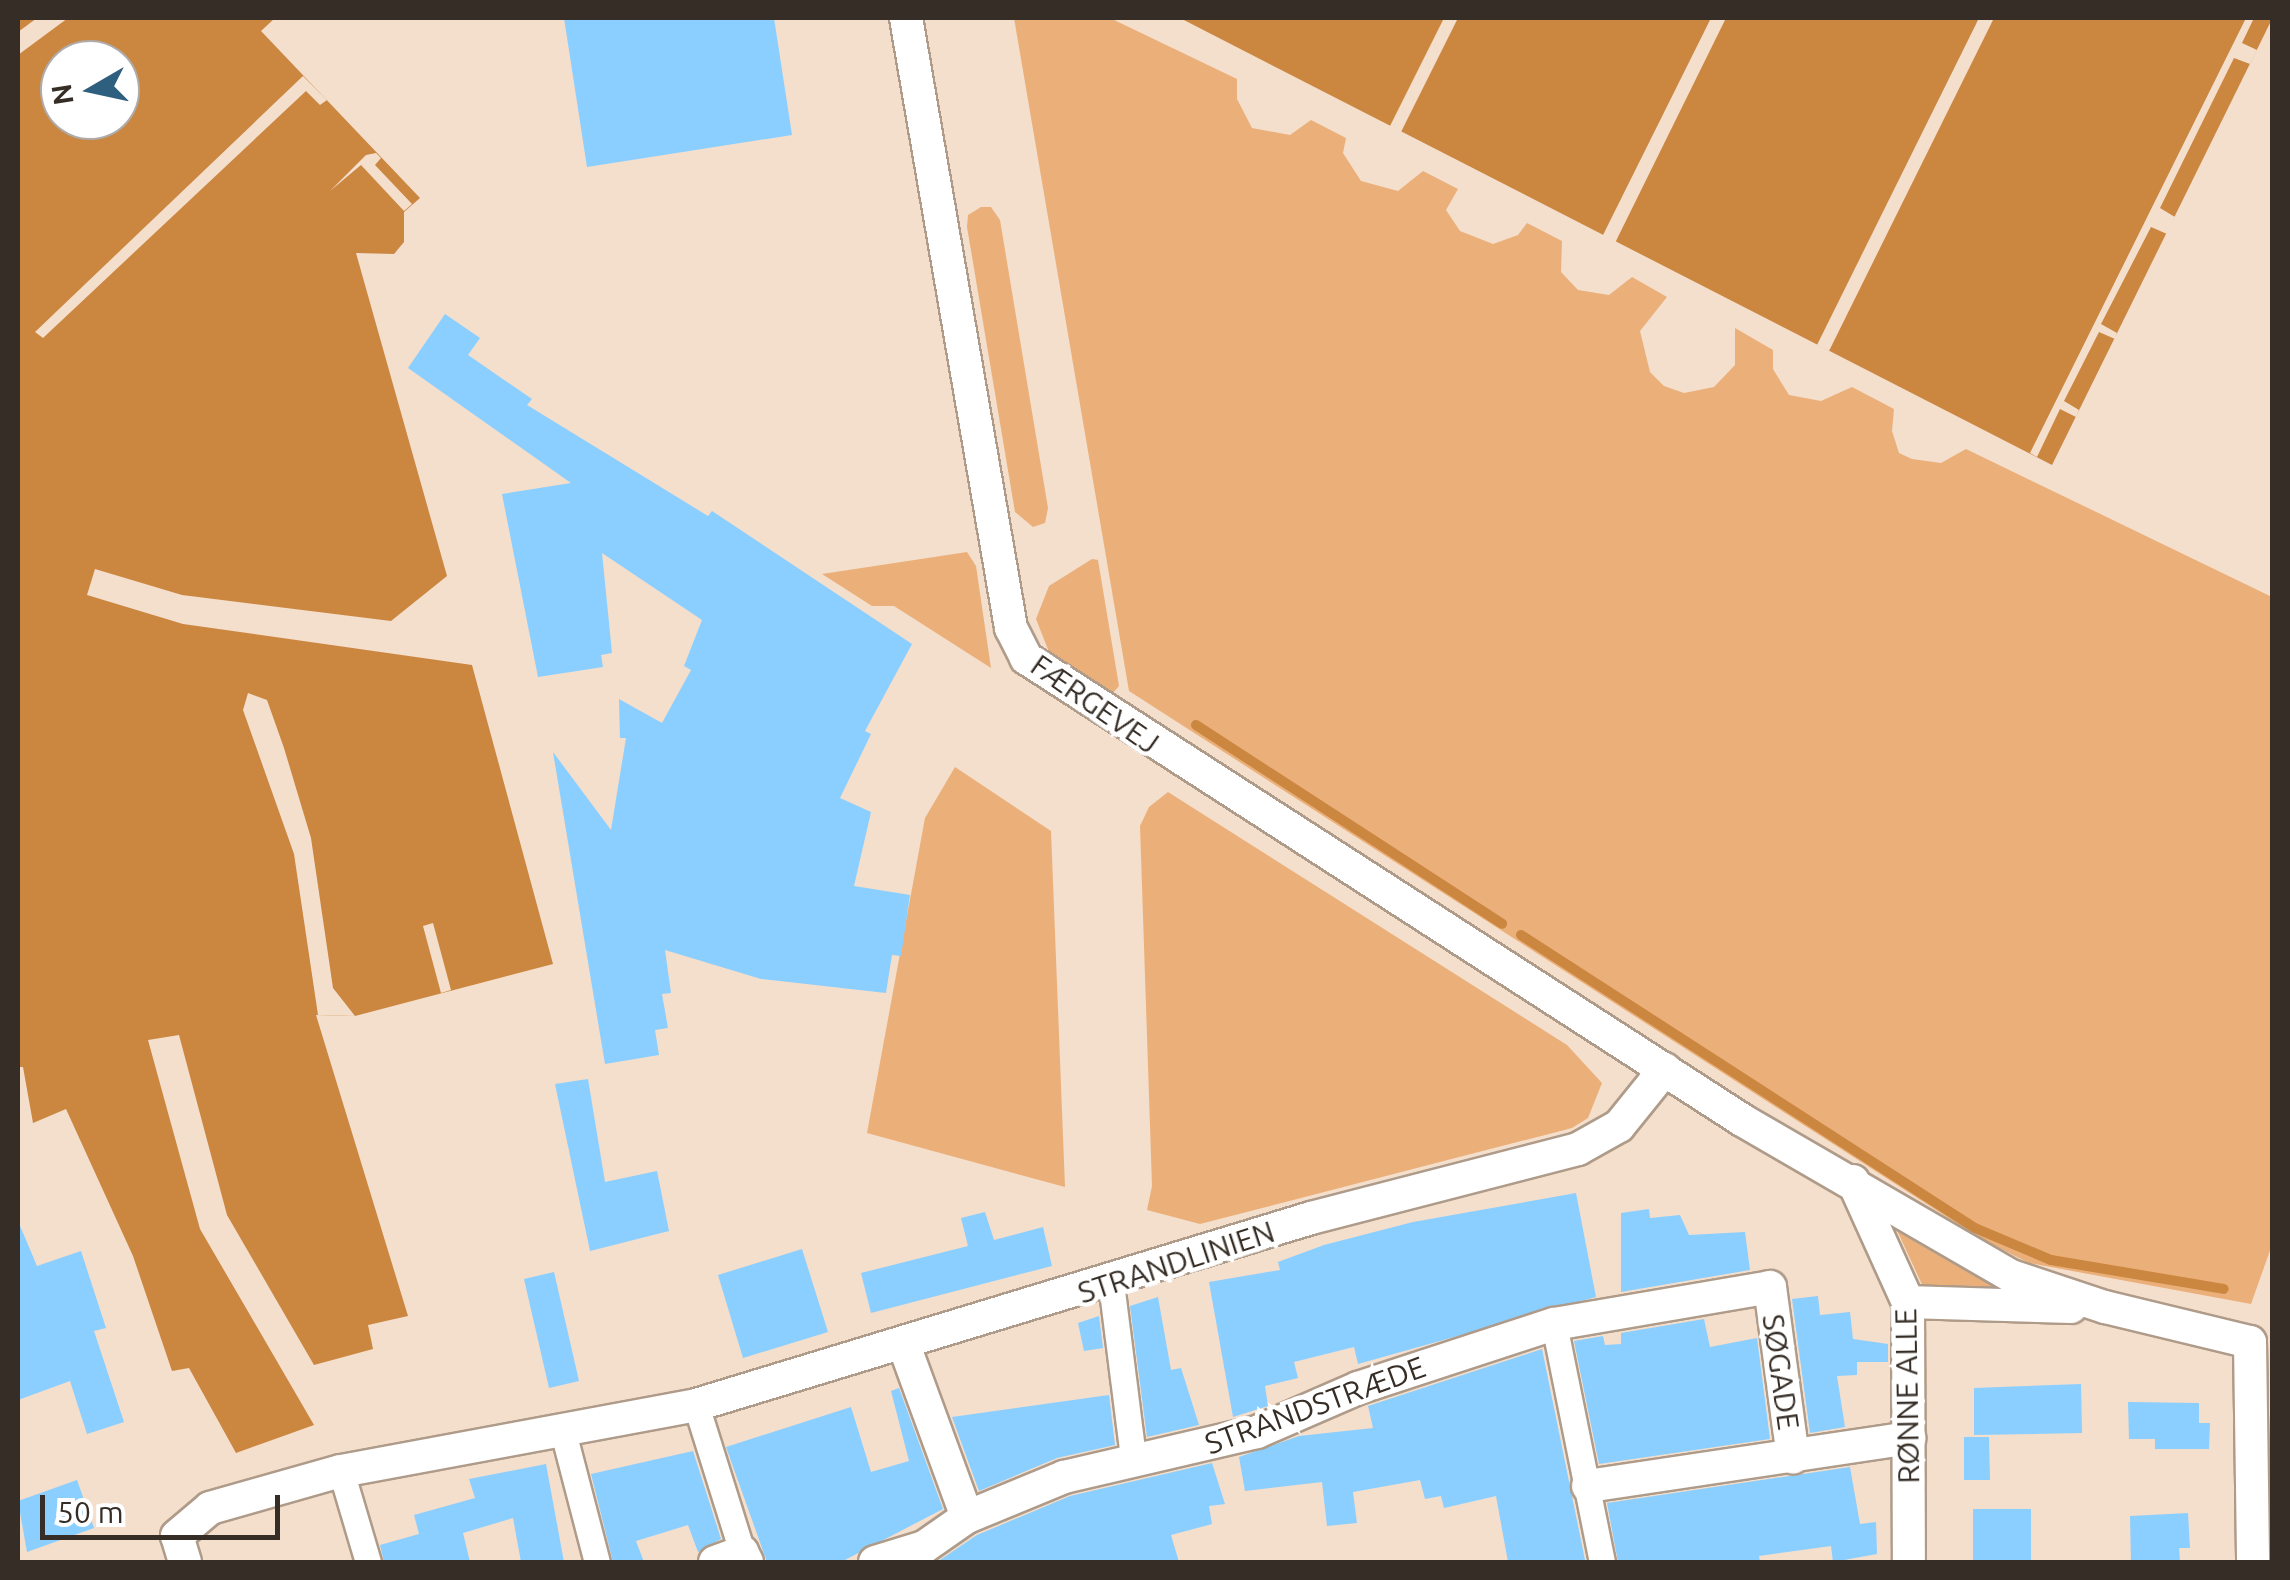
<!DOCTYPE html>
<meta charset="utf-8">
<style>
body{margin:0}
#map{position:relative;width:2290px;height:1580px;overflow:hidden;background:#f4decc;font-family:Ubuntu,sans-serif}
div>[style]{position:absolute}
.green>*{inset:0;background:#ebb07a}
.water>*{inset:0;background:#cb8640}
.pier>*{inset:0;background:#f4decc}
.stream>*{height:10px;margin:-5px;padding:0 5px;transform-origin:5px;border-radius:5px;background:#cb8640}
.building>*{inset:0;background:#8acfff}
.roads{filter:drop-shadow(2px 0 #af9b89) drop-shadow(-2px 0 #af9b89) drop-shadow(0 2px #af9b89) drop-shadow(0 -2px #af9b89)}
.pedestrian>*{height:25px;margin:-12.5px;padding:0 12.5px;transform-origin:12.5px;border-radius:12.5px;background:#fff}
.minor>*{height:32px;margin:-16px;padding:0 16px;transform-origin:16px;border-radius:16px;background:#fff}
span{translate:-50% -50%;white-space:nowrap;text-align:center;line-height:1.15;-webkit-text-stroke:9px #fff;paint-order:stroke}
.street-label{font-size:30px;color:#352d26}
.frame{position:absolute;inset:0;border:20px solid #352d26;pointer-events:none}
.north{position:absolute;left:40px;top:40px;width:100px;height:100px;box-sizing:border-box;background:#fff;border:2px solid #aeaba8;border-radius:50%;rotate:261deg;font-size:28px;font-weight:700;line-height:40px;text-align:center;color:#352d26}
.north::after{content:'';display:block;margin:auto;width:35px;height:45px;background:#2f5f7e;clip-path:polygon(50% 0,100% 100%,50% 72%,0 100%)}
.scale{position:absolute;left:40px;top:1495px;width:240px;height:45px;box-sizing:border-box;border:5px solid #352d26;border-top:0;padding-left:12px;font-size:30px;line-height:35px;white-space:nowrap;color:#352d26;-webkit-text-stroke:8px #fff;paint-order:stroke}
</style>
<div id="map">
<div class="green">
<i style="clip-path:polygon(1014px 18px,1110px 18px,1237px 79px,1237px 99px,1252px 128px,1290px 135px,1311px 120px,1346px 138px,1343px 153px,1361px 181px,1398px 191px,1423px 171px,1458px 189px,1446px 210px,1460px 231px,1493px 244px,1518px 235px,1527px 223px,1562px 241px,1561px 272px,1578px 290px,1609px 295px,1632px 277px,1667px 297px,1640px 331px,1650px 372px,1664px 386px,1684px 393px,1714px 387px,1735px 365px,1735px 328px,1773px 350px,1773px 369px,1789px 395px,1821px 401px,1852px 387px,1894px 409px,1892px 431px,1899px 453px,1912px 459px,1941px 463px,1966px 449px,2272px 597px,2272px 1245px,2251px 1304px,2029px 1263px,1978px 1237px,1129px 691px)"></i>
<i style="clip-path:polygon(981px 207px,991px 207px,1000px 220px,1048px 508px,1045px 523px,1033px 527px,1015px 512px,967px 227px,968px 215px)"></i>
<i style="clip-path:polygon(967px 552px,976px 566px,991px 668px,894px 606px,872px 606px,822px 574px)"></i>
<i style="clip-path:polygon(1092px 559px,1098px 560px,1119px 686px,1113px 693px,1049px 652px,1036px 619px,1049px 586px)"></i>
<i style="clip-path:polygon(955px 767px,1051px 831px,1065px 1187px,867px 1133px,925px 818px)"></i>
<i style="clip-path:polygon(1168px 792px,1567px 1045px,1602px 1083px,1588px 1118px,1572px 1128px,1200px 1224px,1147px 1210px,1152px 1186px,1140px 826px,1149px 807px)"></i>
<i style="clip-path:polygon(1895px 1226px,2016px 1290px,1925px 1291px)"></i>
</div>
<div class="water">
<i style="clip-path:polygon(evenodd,18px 18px,275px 18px,261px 31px,420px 198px,404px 212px,404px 242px,394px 254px,356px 253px,447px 576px,391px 621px,182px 595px,95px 569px,87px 595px,183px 624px,472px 665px,553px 964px,355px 1016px,316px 1015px,408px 1316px,368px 1325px,373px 1349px,314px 1365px,227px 1215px,179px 1035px,148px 1040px,200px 1229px,314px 1425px,236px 1453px,189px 1368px,172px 1371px,133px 1256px,66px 1109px,33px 1123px,23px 1067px,18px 1067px,18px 18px,60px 60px,120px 60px,120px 120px,60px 120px,60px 60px)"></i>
<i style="clip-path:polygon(1180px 18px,2272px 18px,2272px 19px,2052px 465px)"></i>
</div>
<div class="pier">
<i style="clip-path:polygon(37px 18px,68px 18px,18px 55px,18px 32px)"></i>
<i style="clip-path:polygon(1444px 18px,1458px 18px,1400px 134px,1389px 128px)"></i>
<i style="clip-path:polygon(1711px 18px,1726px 18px,1615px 243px,1602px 237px)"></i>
<i style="clip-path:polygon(1979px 18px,1994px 18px,1829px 351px,1817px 345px)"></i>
<i style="clip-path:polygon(2246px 18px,2254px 18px,2242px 43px,2257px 50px,2250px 64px,2234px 58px,2160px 208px,2175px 217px,2167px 234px,2151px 227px,2101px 324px,2117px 333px,2115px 339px,2099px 332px,2064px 401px,2079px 410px,2076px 417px,2060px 409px,2037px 457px,2030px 453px)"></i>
<i style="clip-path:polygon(303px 76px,327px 100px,320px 105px,306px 91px,43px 338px,35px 332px)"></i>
<i style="clip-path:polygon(376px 153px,381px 158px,375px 165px,412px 204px,404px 211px,361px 165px,330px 191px,366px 155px)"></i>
<i style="clip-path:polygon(248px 693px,267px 700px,284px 748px,311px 838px,333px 988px,355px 1016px,318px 1015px,294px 854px,243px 710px)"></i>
<i style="clip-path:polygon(433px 923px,451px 990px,441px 993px,423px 926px)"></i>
</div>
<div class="stream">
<i style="left:1196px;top:725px;width:365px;rotate:33deg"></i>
<i style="left:1521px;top:935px;width:540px;rotate:32.84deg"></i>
<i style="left:1975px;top:1228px;width:82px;rotate:22.8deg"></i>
<i style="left:2051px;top:1260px;width:175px;rotate:9.5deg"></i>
</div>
<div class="building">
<i style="clip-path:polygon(564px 18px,774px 18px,792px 135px,587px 167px)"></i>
<i style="clip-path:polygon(445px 314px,480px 338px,468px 355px,532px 399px,527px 405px,708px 516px,712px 511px,912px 644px,865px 731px,871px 734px,840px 798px,871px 812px,854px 886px,910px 895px,901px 956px,892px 955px,886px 993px,761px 979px,665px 950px,671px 993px,662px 994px,668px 1028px,655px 1030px,659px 1055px,605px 1064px,553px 752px,611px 830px,626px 738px,620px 738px,619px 699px,662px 723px,691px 670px,684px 666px,702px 620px,602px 553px,612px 653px,601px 655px,603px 667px,538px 677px,502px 494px,571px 483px,408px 368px)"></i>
<i style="clip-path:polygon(588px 1079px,605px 1182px,657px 1171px,669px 1231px,590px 1251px,555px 1084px)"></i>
<i style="clip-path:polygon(1576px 1193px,1596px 1297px,1358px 1364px,1354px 1347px,1294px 1362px,1298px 1378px,1265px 1386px,1268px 1406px,1233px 1417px,1209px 1282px,1280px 1270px,1278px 1262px,1324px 1245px,1413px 1222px)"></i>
<i style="clip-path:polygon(1649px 1209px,1650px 1218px,1680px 1215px,1689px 1235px,1745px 1232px,1750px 1270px,1621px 1292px,1621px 1213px)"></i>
<i style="clip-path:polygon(985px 1212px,994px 1240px,1043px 1227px,1052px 1266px,871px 1313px,861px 1273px,968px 1246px,961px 1218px)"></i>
<i style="clip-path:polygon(18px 1221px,37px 1266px,81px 1251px,106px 1328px,94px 1331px,124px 1422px,87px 1434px,70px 1381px,18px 1400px)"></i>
<i style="clip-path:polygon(802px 1249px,828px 1332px,743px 1358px,718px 1275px)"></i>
<i style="clip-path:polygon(554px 1272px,579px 1381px,549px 1388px,524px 1279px)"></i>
<i style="clip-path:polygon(1818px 1296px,1820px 1315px,1850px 1312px,1853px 1339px,1888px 1344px,1888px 1362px,1857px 1362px,1857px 1375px,1837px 1376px,1845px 1427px,1810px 1433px,1792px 1299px)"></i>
<i style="clip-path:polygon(1158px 1297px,1171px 1370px,1181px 1368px,1199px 1425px,1147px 1437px,1130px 1306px)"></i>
<i style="clip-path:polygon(1099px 1316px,1103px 1348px,1084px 1351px,1078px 1323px)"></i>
<i style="clip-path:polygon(1704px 1319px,1710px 1347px,1757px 1338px,1770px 1439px,1599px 1464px,1574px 1341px,1603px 1336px,1605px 1345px,1621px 1344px,1621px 1333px)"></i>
<i style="clip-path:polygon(1542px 1349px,1585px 1560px,1508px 1562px,1496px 1496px,1444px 1508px,1441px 1496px,1425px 1499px,1420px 1480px,1353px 1492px,1357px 1523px,1327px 1526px,1322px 1482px,1245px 1491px,1239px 1457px,1299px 1436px,1373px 1428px,1368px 1406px)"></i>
<i style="clip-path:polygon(2081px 1384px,2082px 1433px,1974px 1435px,1974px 1388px)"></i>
<i style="clip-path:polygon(899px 1388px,943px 1509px,841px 1562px,767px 1562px,726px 1447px,851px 1407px,871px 1472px,909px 1461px,891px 1391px)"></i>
<i style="clip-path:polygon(1109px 1395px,1115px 1445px,1057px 1458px,979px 1491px,952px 1417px)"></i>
<i style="clip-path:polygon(2128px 1402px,2199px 1403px,2199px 1423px,2210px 1423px,2209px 1449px,2155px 1449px,2155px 1439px,2129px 1439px)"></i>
<i style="clip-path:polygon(1964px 1437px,1989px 1437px,1990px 1480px,1964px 1480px)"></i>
<i style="clip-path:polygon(693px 1451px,721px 1539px,698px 1552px,688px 1525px,636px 1541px,644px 1562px,613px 1562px,591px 1474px)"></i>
<i style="clip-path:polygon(1212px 1463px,1225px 1504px,1209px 1506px,1212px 1524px,1171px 1535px,1179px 1562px,937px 1562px,977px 1535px,1070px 1496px)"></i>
<i style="clip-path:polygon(546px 1464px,564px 1562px,521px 1562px,513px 1518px,463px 1533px,470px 1562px,384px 1562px,380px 1545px,419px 1534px,414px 1515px,475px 1498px,469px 1479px)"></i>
<i style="clip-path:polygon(1850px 1467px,1860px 1524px,1876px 1522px,1877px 1554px,1833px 1562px,1831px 1546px,1759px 1556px,1760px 1562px,1618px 1562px,1607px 1503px)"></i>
<i style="clip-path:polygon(77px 1480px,94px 1528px,27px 1552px,18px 1501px)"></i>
<i style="clip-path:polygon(1973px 1509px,2031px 1509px,2031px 1562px,1973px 1562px)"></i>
<i style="clip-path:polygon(2188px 1513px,2190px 1548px,2179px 1548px,2180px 1562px,2131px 1562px,2130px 1516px)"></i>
</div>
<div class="roads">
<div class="pedestrian">
<i style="left:1111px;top:1283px;width:175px;rotate:82.8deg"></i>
<i style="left:1554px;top:1324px;width:243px;rotate:78.6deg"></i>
<i style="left:696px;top:1405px;width:154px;rotate:72.6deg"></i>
<i style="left:562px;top:1428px;width:138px;rotate:75.4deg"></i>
<i style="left:341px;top:1471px;width:95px;rotate:73.5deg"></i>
</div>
<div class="minor">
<i style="left:906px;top:18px;width:619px;rotate:80.23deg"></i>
<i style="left:1011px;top:628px;width:34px;rotate:63deg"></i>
<i style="left:1026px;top:658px;width:852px;rotate:32.83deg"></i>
<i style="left:1742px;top:1120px;width:311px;rotate:30.1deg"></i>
<i style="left:2011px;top:1276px;width:99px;rotate:18.3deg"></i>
<i style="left:2105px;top:1307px;width:149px;rotate:13.6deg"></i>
<i style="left:2250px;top:1342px;width:220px;rotate:89.2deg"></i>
<i style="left:1853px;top:1181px;width:133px;rotate:65.6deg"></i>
<i style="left:1908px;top:1302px;width:260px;rotate:89.8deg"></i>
<i style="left:1908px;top:1302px;width:163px;rotate:1.8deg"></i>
<i style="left:904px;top:1345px;width:183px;rotate:69.9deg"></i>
<i style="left:1588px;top:1486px;width:325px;rotate:-8.5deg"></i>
<i style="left:185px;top:1562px;width:27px;rotate:-107deg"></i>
<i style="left:177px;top:1536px;width:43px;rotate:-40.3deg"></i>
<i style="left:210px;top:1508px;width:136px;rotate:-15.8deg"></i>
<i style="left:341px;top:1471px;width:361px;rotate:-10.5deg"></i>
<i style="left:696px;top:1405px;width:643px;rotate:-16.91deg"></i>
<i style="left:1311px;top:1218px;width:276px;rotate:-14.5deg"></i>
<i style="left:1578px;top:1149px;width:47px;rotate:-29.3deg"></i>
<i style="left:1619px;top:1126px;width:73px;rotate:-51.1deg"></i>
<i style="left:715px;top:1562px;width:29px;rotate:-20deg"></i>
<i style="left:742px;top:1552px;width:11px;rotate:63deg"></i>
<i style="left:875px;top:1562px;width:51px;rotate:-17deg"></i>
<i style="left:924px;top:1547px;width:52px;rotate:-34.9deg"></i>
<i style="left:967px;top:1517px;width:105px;rotate:-22.4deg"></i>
<i style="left:1064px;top:1477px;width:198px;rotate:-13.1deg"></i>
<i style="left:1257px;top:1432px;width:110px;rotate:-23.5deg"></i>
<i style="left:1358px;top:1388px;width:206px;rotate:-18.1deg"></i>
<i style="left:1554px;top:1324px;width:219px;rotate:-9.7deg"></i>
<i style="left:1770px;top:1287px;width:172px;rotate:82.3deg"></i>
</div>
</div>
<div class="street-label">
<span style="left:1095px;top:704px;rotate:35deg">FÆRGEVEJ</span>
<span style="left:1176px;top:1262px;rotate:-18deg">STRANDLINIEN</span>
<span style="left:1781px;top:1372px;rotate:82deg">SØGADE</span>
<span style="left:1907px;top:1396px;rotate:-91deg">RØNNE ALLE</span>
<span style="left:1315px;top:1405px;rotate:-20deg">STRANDSTRÆDE</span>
</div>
<div class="frame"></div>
<div class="north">N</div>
<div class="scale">50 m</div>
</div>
